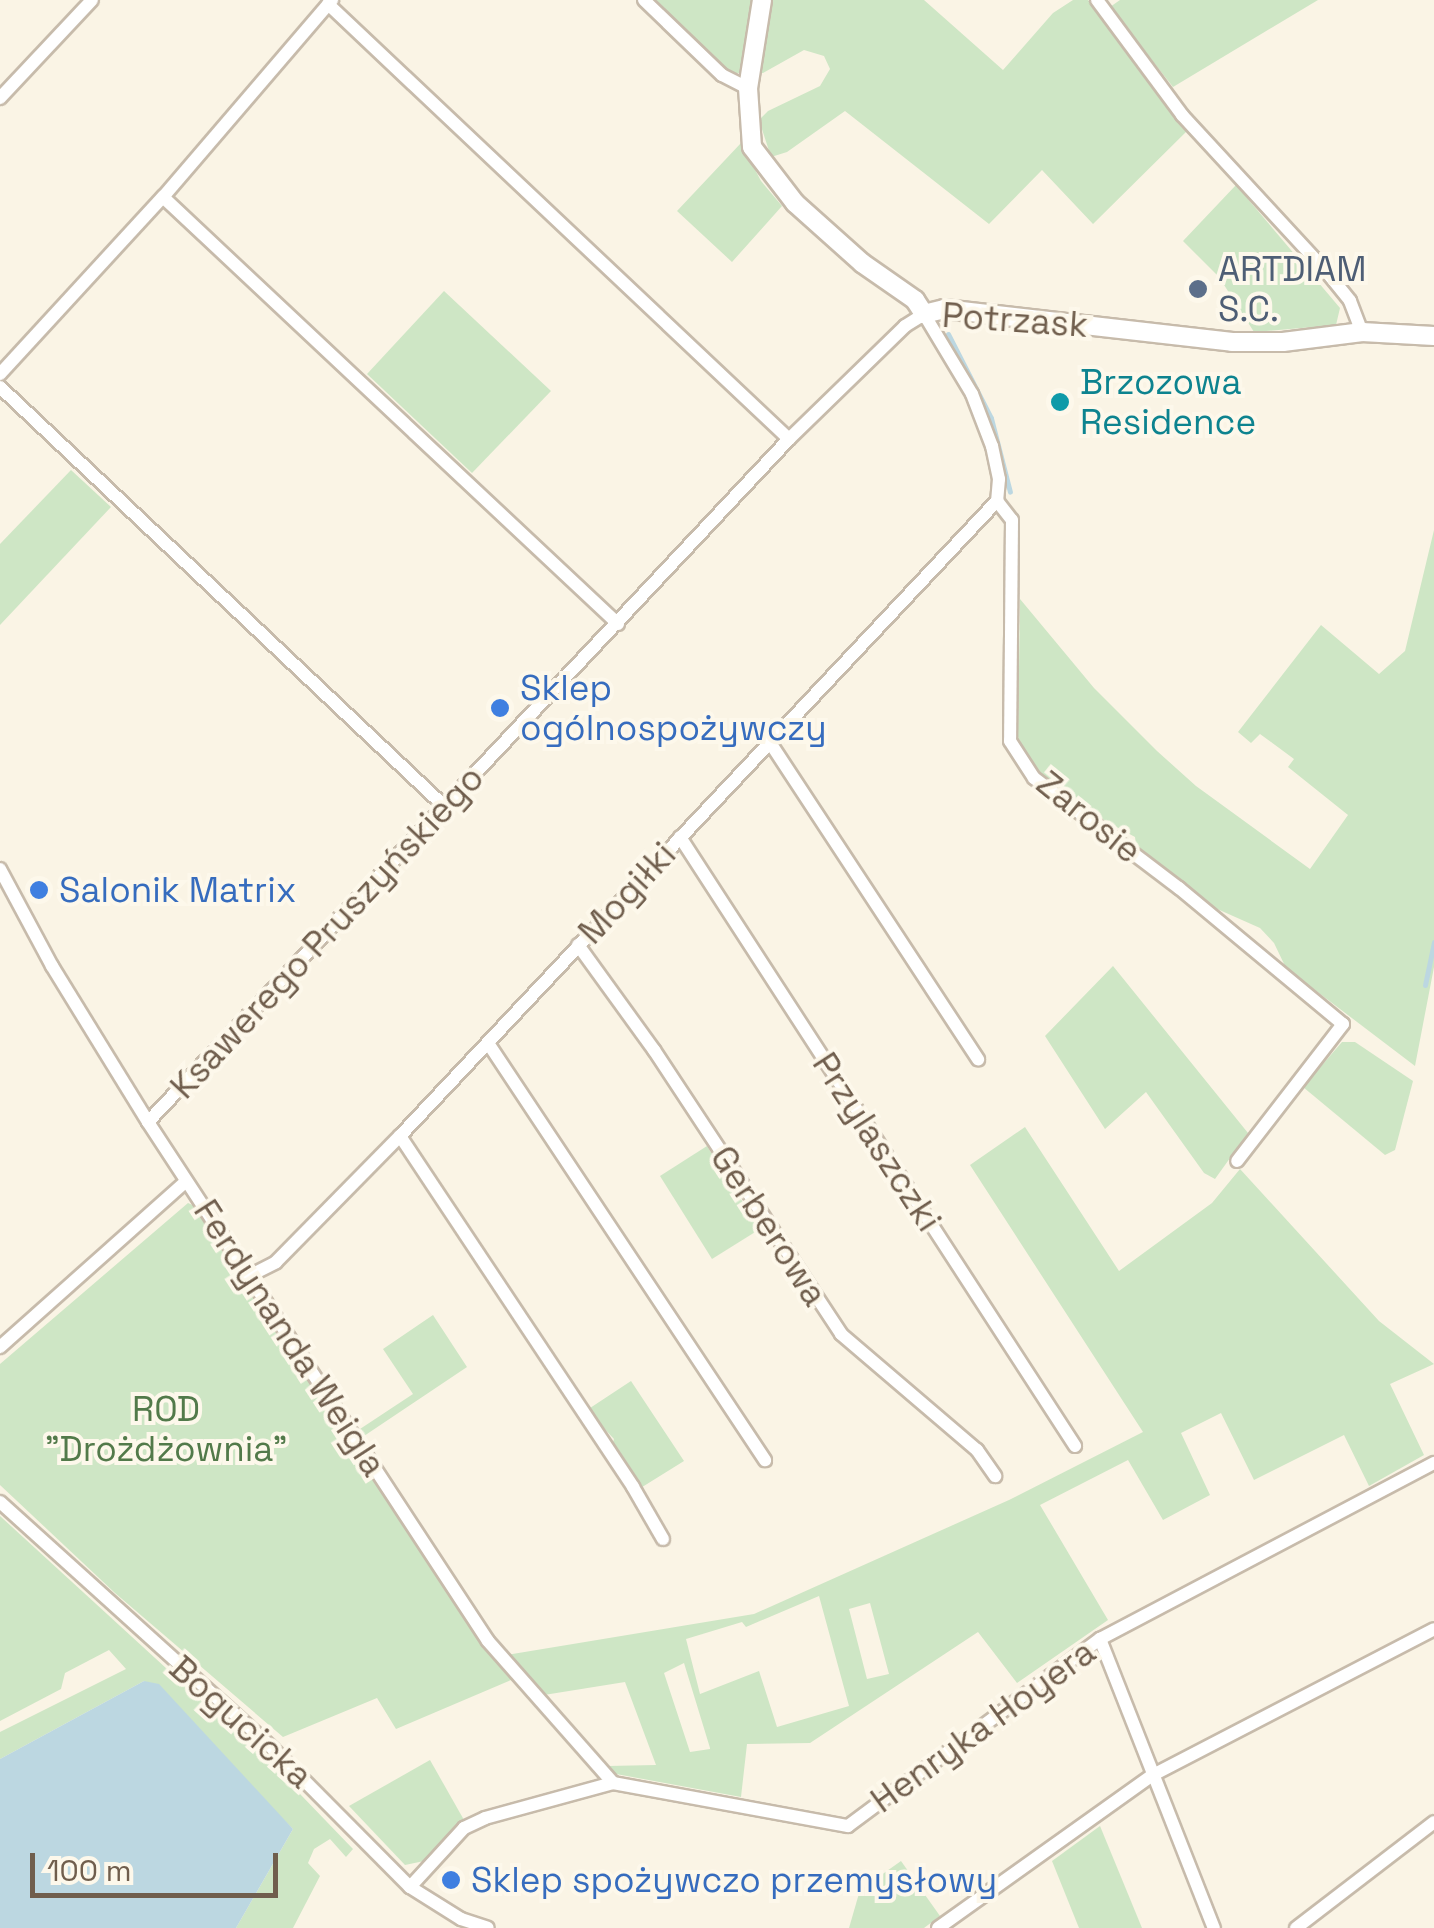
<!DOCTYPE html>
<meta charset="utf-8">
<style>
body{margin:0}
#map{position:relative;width:1434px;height:1928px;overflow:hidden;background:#faf4e5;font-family:"Space Grotesk",sans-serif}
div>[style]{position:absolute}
.green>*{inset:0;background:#cee6c5}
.water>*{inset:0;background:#bcd7e1}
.stream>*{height:5px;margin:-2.5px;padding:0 2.5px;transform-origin:2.5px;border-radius:2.5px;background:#bcd7e1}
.roads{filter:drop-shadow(2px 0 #c7bbab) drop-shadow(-2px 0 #c7bbab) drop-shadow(0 2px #c7bbab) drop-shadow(0 -2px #c7bbab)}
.street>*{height:12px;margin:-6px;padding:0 6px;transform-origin:6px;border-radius:6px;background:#fff}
.secondary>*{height:18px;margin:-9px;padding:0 9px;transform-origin:9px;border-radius:9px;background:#fff}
.dots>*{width:28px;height:28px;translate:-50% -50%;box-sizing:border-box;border:5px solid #fdf8eb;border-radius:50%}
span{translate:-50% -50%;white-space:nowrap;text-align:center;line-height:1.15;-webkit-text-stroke:8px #fdf8eb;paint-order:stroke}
.service-label{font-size:35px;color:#4e5e75}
.left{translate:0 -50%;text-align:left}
.street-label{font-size:35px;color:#705e4d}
.culture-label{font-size:35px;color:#0d838f}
.shop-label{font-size:35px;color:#366cbe}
.park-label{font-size:35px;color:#527a4a}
.scale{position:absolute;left:30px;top:1853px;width:248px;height:45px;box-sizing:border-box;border:5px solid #705e4d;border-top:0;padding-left:12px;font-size:30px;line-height:35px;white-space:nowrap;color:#705e4d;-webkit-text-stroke:8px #fdf8eb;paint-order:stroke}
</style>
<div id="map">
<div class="green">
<i style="clip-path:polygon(654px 0,924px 0,1003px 70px,1053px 13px,1073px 0,1088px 0,1187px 131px,1093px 224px,1042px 170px,989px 224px,845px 111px,787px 152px,771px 157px,759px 120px,768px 111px,820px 86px,830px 69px,824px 56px,804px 50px,763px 73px,729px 73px)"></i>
<i style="clip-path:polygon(1120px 0,1318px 0,1173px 87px,1110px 7px)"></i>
<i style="clip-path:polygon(741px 143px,761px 181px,782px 206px,732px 262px,677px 211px)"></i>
<i style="clip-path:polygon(1236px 185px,1340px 308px,1336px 325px,1254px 332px,1219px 277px,1183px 241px)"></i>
<i style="clip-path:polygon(444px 291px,551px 391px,472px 473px,367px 374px)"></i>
<i style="clip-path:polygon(71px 470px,111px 507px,0 625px,0 544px)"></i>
<i style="clip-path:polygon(1434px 530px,1434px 967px,1415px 1066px,1286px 968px,1274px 943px,1260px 928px,1215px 908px,1136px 845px,1135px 837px,1089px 812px,1033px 768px,1018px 737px,1020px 599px,1094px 688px,1157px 751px,1196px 786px,1310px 869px,1348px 815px,1288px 767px,1294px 759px,1260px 734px,1251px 743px,1238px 732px,1321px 625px,1379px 674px,1405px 651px)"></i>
<i style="clip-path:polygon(1113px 966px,1248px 1133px,1215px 1179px,1204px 1173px,1146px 1092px,1105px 1129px,1045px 1036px)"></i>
<i style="clip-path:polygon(1342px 1042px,1355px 1042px,1413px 1081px,1395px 1150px,1385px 1155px,1303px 1087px)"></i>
<i style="clip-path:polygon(evenodd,1025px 1127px,1119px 1271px,1212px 1203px,1240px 1169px,1379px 1321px,1434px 1364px,1390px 1384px,1424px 1455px,1369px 1486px,1344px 1435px,1254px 1480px,1221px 1413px,1181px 1433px,1210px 1495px,1163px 1520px,1128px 1460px,1040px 1505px,1108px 1620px,1017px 1683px,978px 1632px,810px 1743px,747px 1744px,741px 1797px,616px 1774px,608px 1766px,656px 1765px,625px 1682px,544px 1695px,507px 1655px,754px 1614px,1009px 1500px,1143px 1432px,970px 1165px,1025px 1127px,819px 1596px,849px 1706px,777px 1727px,759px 1671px,700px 1694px,686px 1639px,742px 1622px,746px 1627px,819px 1596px,1025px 1127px,870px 1603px,889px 1674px,867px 1679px,849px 1609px,870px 1603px,1025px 1127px,684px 1663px,710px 1748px,710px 1749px,690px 1752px,664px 1673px,684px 1663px)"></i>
<i style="clip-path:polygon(707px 1146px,760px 1229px,712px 1259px,660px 1176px)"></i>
<i style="clip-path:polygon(188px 1203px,199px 1208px,379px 1480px,552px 1720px,511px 1680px,396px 1729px,377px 1698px,283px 1737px,115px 1593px,0 1485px,0 1364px)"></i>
<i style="clip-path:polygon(433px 1315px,467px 1367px,364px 1436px,360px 1429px,413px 1394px,383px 1349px)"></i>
<i style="clip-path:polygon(631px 1381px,684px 1461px,639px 1489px,612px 1445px,614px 1439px,587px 1410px)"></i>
<i style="clip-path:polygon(0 1516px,275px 1768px,353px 1849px,346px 1857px,330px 1839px,314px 1849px,308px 1863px,320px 1876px,293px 1928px,236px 1928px,293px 1829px,144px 1681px,0 1759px,0 1732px,126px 1669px,109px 1650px,65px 1673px,61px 1689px,0 1721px)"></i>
<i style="clip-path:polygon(430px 1760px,464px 1820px,424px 1861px,405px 1865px,349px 1806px)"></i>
<i style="clip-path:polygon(1100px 1826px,1142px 1928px,1079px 1928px,1052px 1861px)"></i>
<i style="clip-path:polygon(901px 1861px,940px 1916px,924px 1928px,849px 1928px,860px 1890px)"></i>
</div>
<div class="water">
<i style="clip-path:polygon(144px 1681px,159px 1684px,293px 1829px,236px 1928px,0 1928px,0 1759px)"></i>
</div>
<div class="stream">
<i style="left:948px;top:334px;width:94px;rotate:62.9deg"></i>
<i style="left:991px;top:418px;width:76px;rotate:75.6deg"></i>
<i style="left:1425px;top:985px;width:44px;rotate:-78.2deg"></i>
</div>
<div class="roads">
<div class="street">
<i style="left:644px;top:0;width:108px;rotate:43.9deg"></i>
<i style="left:722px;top:75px;width:29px;rotate:27deg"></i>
<i style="left:1097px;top:0;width:143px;rotate:53.5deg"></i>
<i style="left:1182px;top:115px;width:212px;rotate:47.3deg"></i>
<i style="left:1326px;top:271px;width:38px;rotate:51deg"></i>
<i style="left:1350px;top:301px;width:33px;rotate:69deg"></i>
<i style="left:328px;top:4px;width:634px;rotate:43.34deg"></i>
<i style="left:0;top:98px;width:134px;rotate:-46.8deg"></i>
<i style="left:163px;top:197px;width:624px;rotate:43.18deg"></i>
<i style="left:0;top:374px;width:241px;rotate:-47.4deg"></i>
<i style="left:163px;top:197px;width:260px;rotate:-49.4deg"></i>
<i style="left:0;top:387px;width:612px;rotate:43.34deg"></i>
<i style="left:769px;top:741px;width:381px;rotate:56.7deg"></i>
<i style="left:680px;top:837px;width:726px;rotate:57.03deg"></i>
<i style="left:0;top:869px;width:110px;rotate:61.8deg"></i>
<i style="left:52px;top:966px;width:183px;rotate:58.4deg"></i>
<i style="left:148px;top:1122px;width:620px;rotate:56.77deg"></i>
<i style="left:488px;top:1641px;width:189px;rotate:48.6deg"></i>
<i style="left:578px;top:945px;width:130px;rotate:54.1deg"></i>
<i style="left:654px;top:1050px;width:340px;rotate:56.6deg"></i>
<i style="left:841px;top:1334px;width:179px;rotate:40.5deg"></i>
<i style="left:977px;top:1450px;width:32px;rotate:55deg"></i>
<i style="left:488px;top:1043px;width:501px;rotate:56.41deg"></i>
<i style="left:148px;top:1122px;width:937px;rotate:-46.82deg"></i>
<i style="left:789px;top:439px;width:162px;rotate:-44.2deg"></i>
<i style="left:905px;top:326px;width:22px;rotate:-32deg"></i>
<i style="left:924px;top:314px;width:93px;rotate:59deg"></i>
<i style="left:972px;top:394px;width:56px;rotate:69deg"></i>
<i style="left:992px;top:446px;width:34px;rotate:78deg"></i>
<i style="left:999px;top:479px;width:22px;rotate:95deg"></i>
<i style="left:997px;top:501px;width:24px;rotate:52deg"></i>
<i style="left:1012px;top:520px;width:221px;rotate:90.5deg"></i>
<i style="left:1010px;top:741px;width:44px;rotate:57deg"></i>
<i style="left:1034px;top:778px;width:182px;rotate:37.2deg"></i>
<i style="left:1179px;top:888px;width:213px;rotate:39.7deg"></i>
<i style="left:1343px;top:1024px;width:173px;rotate:127.7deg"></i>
<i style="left:400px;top:1136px;width:421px;rotate:56.4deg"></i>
<i style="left:633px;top:1487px;width:60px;rotate:60deg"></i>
<i style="left:251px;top:1275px;width:28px;rotate:-27deg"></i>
<i style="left:276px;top:1262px;width:177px;rotate:-45.5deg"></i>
<i style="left:400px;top:1136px;width:872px;rotate:-46.77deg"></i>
<i style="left:0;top:1347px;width:249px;rotate:-41.7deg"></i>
<i style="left:0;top:1502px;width:368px;rotate:42.1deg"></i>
<i style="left:273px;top:1749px;width:194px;rotate:45.2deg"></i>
<i style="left:410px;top:1887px;width:60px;rotate:32.1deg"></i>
<i style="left:461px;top:1919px;width:28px;rotate:18deg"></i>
<i style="left:1100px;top:1639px;width:311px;rotate:68.5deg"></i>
<i style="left:410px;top:1887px;width:80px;rotate:-47.5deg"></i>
<i style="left:464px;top:1828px;width:23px;rotate:-25deg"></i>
<i style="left:485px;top:1818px;width:133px;rotate:-15.3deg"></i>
<i style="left:613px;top:1783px;width:239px;rotate:10.4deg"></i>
<i style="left:848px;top:1826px;width:314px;rotate:-36.6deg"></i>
<i style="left:1100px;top:1639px;width:378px;rotate:-27.8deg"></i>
<i style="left:938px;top:1928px;width:262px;rotate:-35.5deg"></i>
<i style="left:1151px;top:1776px;width:319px;rotate:-27.4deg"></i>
<i style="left:1296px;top:1928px;width:174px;rotate:-37.5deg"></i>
</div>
<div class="secondary">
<i style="left:762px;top:0;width:89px;rotate:99deg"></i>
<i style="left:748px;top:88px;width:59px;rotate:86.1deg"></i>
<i style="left:752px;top:147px;width:71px;rotate:52.5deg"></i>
<i style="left:795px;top:203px;width:90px;rotate:41.8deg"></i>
<i style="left:862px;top:263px;width:65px;rotate:34.9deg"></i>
<i style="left:915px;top:300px;width:17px;rotate:57deg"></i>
<i style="left:924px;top:314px;width:21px;rotate:-14deg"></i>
<i style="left:944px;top:309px;width:290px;rotate:6.5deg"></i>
<i style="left:1232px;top:342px;width:51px"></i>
<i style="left:1283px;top:342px;width:80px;rotate:-7.2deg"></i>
<i style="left:1362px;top:332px;width:72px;rotate:3.2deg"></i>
</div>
</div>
<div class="dots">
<i style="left:1198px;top:289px;background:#5c6f8a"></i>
<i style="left:1060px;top:402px;background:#0f9aa8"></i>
<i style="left:500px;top:708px;background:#3f7fe0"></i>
<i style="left:39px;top:890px;background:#3f7fe0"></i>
<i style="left:451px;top:1880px;background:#3f7fe0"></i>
</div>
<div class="service-label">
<span class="left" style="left:1218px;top:289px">ARTDIAM<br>S.C.</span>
</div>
<div class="street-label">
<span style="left:1015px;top:320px;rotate:4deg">Potrzask</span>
<span style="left:1089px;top:817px;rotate:39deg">Zarosie</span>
<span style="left:627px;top:893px;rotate:-47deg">Mogiłki</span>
<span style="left:327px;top:932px;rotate:-47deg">Ksawerego Pruszyńskiego</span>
<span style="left:877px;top:1142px;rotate:57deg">Przylaszczki</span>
<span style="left:769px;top:1226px;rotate:57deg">Gerberowa</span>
<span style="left:290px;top:1338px;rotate:57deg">Ferdynanda Weigla</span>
<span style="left:241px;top:1722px;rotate:42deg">Bogucicka</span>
<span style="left:983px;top:1726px;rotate:-36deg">Henryka Hoyera</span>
</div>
<div class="culture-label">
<span class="left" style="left:1080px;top:402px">Brzozowa<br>Residence</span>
</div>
<div class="shop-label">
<span class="left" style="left:520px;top:708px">Sklep<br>ogólnospożywczy</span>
<span class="left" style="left:59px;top:890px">Salonik Matrix</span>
<span class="left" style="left:471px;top:1880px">Sklep spożywczo przemysłowy</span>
</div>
<div class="park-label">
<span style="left:166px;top:1429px">ROD<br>"Drożdżownia"</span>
</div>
<div class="scale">100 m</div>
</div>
